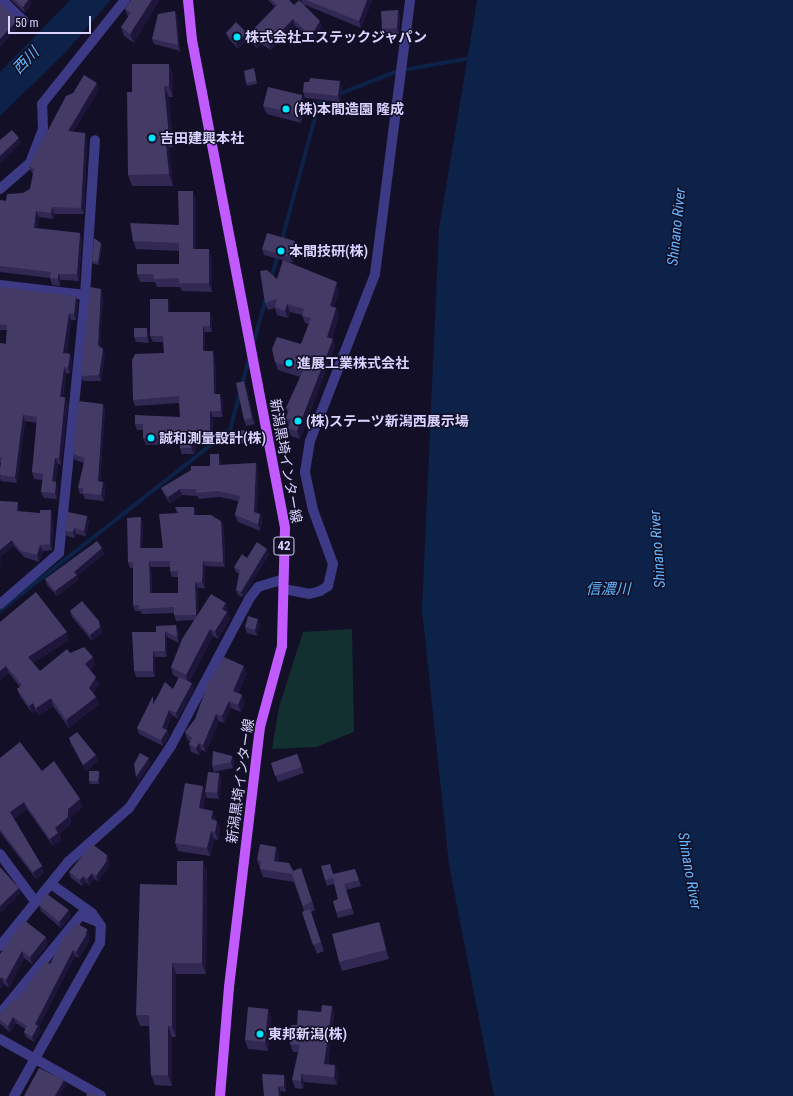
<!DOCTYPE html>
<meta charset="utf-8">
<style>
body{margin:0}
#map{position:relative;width:793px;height:1096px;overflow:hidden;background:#130f26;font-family:"Roboto Condensed","Noto Sans JP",sans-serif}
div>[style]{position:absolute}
.green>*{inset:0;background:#12302f}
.water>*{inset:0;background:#0c2248}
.stream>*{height:3.5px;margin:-1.75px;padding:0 1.75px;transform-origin:1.75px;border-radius:1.75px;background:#0c2248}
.minor>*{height:10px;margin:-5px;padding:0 5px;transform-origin:5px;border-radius:5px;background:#3d3a85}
.major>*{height:10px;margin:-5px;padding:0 5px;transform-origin:5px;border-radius:5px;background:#c25bff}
.wall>*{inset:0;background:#312854}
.shaded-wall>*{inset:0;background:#1d163a}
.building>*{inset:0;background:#433a66}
.dots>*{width:11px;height:11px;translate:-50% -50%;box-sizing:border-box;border:2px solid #130f26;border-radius:50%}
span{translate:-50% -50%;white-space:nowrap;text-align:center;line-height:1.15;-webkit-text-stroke:3px #130f26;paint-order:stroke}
.shield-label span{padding:1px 3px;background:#130f26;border:1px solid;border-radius:3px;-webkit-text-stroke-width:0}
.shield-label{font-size:13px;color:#d9d4ff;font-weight:700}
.poi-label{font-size:14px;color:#d9d4ff;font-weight:700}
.left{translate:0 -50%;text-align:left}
.street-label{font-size:14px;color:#d9d4ff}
.water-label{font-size:15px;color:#62b6ff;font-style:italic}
.scale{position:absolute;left:8px;top:16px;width:83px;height:18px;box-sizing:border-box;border:2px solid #d9d4ff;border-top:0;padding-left:5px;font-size:12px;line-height:14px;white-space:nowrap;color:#d9d4ff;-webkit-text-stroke:3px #130f26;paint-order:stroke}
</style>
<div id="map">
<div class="green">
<i style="clip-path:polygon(352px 629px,354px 732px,316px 747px,272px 749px,279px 707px,303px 632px)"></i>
</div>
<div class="water">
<i style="clip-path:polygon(70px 0,111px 0,65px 53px,0 116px,0 72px)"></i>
<i style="clip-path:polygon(477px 0,793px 0,793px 1096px,494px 1096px,449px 865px,422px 610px,439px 229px)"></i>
</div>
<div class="stream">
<i style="left:337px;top:95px;width:66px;rotate:-21.5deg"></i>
<i style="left:398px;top:71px;width:74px;rotate:-10.1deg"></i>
<i style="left:282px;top:240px;width:142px;rotate:-74.9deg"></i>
<i style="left:319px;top:103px;width:11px;rotate:-22deg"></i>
<i style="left:271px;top:279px;width:26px;rotate:-74deg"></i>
<i style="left:253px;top:345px;width:49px;rotate:-74.5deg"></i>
<i style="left:242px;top:385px;width:28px;rotate:-75deg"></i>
<i style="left:0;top:611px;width:293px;rotate:-38.2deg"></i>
<i style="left:230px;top:430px;width:38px;rotate:-75deg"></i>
</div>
<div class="minor">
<i style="left:2px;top:0;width:30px;rotate:44deg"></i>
<i style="left:0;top:189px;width:40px;rotate:-41deg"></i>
<i style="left:30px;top:163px;width:36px;rotate:-69deg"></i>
<i style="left:43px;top:129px;width:25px;rotate:-92deg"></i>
<i style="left:42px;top:104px;width:133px;rotate:-51.4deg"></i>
<i style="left:0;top:285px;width:86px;rotate:6.7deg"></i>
<i style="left:284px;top:589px;width:25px;rotate:11deg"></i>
<i style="left:309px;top:594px;width:11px;rotate:-15deg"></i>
<i style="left:320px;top:591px;width:9px;rotate:-32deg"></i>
<i style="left:328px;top:586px;width:23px;rotate:-77deg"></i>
<i style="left:333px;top:564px;width:58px;rotate:-110.3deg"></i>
<i style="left:313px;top:510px;width:39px;rotate:-102deg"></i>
<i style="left:305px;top:472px;width:31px;rotate:-81deg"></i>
<i style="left:310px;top:441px;width:179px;rotate:-68.7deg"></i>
<i style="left:375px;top:274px;width:276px;rotate:-82.7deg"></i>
<i style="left:0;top:604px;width:78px;rotate:-40.8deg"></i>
<i style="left:59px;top:553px;width:259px;rotate:-84.2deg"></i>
<i style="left:85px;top:295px;width:155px;rotate:-86.3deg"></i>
<i style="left:0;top:854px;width:57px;rotate:53.5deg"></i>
<i style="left:0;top:946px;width:108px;rotate:-51deg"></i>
<i style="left:68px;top:862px;width:81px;rotate:-41.5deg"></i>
<i style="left:129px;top:808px;width:75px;rotate:-55.9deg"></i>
<i style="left:171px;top:746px;width:166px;rotate:-62deg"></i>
<i style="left:249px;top:599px;width:15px;rotate:-53deg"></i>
<i style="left:258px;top:587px;width:27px;rotate:-17deg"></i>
<i style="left:0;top:1014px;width:128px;rotate:-50.7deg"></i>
<i style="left:81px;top:915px;width:18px;rotate:22deg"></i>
<i style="left:0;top:1039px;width:116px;rotate:29.4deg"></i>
<i style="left:14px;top:1096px;width:176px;rotate:-60.7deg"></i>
<i style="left:100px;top:943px;width:17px;rotate:-87deg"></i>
<i style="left:101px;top:926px;width:16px;rotate:-125deg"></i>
<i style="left:92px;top:913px;width:50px;rotate:-144.7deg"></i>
</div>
<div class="major">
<i style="left:188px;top:0;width:40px;rotate:84.3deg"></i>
<i style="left:192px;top:40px;width:497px;rotate:79.2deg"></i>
<i style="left:285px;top:528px;width:118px;rotate:91.5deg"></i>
<i style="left:282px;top:646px;width:84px;rotate:105.2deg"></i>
<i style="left:260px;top:727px;width:262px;rotate:96.8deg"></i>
<i style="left:229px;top:987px;width:109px;rotate:94.7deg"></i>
</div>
<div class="wall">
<i style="clip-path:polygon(11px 0,30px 0,31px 5px,25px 13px)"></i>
<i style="clip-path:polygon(131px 0,134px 43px,124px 36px,121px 27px,128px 17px,125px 9px)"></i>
<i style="clip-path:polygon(268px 0,289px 0,294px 5px,303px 4px,301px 0,372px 0,361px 28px,303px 4px,323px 28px,313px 42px,295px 26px,271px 50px,261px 44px,257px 48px,250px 42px,248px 35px,275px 7px)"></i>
<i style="clip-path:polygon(398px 10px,400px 16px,399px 34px,384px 35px,382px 29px)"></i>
<i style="clip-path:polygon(175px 11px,177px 17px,180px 51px,154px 44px,152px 39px)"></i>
<i style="clip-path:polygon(226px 33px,247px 33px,249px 38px,238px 49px,228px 38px)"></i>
<i style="clip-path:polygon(255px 71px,257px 84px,247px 86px,246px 83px)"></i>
<i style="clip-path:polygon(173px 75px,173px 97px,169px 97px,173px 147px,169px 147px,173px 186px,132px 186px,128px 175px,132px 92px)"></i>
<i style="clip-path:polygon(342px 87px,340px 102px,305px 98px,303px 92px)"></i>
<i style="clip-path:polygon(99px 90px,73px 132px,85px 133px,87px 139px,84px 214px,54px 214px,53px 219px,39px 217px,37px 228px,80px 233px,82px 240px,79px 281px,61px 280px,60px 286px,52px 285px,50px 278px,0 272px,0 200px,6px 201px,23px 193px,30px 189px,33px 173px,32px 173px,29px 166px)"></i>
<i style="clip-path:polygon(302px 95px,306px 104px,301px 123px,267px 114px,263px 106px)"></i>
<i style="clip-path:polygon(196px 199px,196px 249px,212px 258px,212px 292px,182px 291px,180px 287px,157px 287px,155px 282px,140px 282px,137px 274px,179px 264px,179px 251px,136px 249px,133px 241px,179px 225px)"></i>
<i style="clip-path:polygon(101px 243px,102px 246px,99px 265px,93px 264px,92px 261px)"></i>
<i style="clip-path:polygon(297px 247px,293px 263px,264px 255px,262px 249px)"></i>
<i style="clip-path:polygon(277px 279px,339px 290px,334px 307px,336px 308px,339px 315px,332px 339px,335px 346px,300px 439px,291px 436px,288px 428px,289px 426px,286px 418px,288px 413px,286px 408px,300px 377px,278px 370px,275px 362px,301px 344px,309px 324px,305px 323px,302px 315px,290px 312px,288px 318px,277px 315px,275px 308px,268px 310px,265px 303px)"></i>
<i style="clip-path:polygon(0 287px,78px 302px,76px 320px,71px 320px,67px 353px,70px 354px,72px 360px,70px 374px,66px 373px,63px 397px,65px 397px,68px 404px,61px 465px,58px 464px,55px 482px,58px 488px,57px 499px,44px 498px,41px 492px,43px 480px,34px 479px,32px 472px,37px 423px,25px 421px,17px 483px,1px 481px,0 478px,1px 463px,0 463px,0 343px,6px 344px,7px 330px,0 330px)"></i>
<i style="clip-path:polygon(103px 294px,100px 347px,105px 354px,101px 381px,83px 381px,81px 376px)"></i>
<i style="clip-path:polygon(170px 306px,170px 312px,212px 318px,212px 332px,205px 332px,205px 351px,215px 357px,216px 394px,223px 400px,223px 417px,213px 417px,212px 441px,197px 440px,194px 454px,182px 454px,180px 448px,180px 444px,146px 445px,143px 438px,143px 430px,137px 430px,135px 424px,180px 417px,179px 403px,135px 406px,133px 400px,164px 353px,163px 342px,153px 342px,150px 336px)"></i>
<i style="clip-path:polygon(149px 334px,149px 343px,136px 342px,134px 337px)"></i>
<i style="clip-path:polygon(246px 387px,255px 424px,246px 426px,244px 420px)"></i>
<i style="clip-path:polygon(103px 404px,105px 410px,100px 482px,103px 482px,105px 488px,104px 501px,85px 499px,83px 494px,80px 494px,78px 488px,84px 463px,75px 460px,73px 454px)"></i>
<i style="clip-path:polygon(250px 431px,251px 434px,250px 444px,239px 443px,238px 440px)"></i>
<i style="clip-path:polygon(221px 461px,221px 465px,256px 463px,258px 469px,257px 513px,260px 514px,262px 520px,260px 531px,238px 522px,235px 515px,238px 501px,220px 497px,199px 499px,197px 496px,182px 495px,170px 504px,164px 494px,161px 488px)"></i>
<i style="clip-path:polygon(0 501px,20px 509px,20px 512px,53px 516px,52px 550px,43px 551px,39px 562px,24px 557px,14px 546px,1px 556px)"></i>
<i style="clip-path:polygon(evenodd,175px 507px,196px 512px,196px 515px,221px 521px,224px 527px,225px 567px,205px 566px,205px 588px,198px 588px,198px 615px,229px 611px,227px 612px,230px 619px,218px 639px,213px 636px,189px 682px,194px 689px,178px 719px,172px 715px,166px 730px,167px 730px,169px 736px,163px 746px,139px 734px,137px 728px,153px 696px,154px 701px,173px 689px,179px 678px,173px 675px,171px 667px,194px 620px,176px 621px,174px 615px,174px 613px,142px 614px,140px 611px,135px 611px,133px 605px,133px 568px,130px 568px,128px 562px,143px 523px,142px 548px,163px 548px,177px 513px,175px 507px,151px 567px,170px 567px,170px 571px,172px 577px,178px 577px,178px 593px,152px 593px,151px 567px)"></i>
<i style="clip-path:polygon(87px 516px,89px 522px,86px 536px,76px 534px,75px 538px,67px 536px,65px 531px)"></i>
<i style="clip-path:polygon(102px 548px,104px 554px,77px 576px,78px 580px,57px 596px,47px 585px,45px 579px)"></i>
<i style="clip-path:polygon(267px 549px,269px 554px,243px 597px,238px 595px,236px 590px,239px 574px,236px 572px,234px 567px,247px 558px)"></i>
<i style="clip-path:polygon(70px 611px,101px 627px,102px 633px,92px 641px,72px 617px)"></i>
<i style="clip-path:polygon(0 622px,69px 640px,33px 663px,40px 671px,70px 653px,95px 665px,90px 669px,99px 685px,93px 693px,96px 697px,99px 704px,69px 728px,53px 706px,39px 715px,36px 711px,32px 713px,20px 696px,17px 689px,20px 687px,9px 673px,0 680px)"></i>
<i style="clip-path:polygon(176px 625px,179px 631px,179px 643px,167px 637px,167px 657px,155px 657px,155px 677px,136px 677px,134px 671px,156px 632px)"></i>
<i style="clip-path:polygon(260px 625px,257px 636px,247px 633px,245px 627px)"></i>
<i style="clip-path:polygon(247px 673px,238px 693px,242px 695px,244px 703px,241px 712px,231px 708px,224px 723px,219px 721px,206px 752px,201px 750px,199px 755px,191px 752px,189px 744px,190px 742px,187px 739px,185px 732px,195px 719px)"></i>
<i style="clip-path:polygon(69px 738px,98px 761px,86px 771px,71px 744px)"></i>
<i style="clip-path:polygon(297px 754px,304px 773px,278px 782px,271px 763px)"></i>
<i style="clip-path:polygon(232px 756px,234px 762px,233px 768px,214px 772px,212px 766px)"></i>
<i style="clip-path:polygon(0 758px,42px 771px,83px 807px,71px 816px,71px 824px,59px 834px,61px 840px,53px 846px,27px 809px,14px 819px,42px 866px,44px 873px,36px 879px,0 832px)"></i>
<i style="clip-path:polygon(99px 771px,100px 774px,99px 784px,90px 784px,89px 781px)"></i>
<i style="clip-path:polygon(219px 773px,221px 779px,219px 799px,207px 798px,205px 792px)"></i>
<i style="clip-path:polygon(206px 795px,203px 809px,216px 820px,216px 821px,217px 821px,220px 829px,218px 840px,214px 839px,210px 856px,178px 851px,175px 843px)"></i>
<i style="clip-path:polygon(276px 847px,279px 855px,278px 862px,293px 871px,301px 868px,315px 910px,311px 912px,324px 951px,317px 954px,302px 912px,304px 911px,294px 882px,263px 877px,257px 860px)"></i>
<i style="clip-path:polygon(107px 855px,109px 861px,109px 867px,98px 881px,94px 879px,89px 885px,86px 882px,82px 886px,71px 878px,69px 872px)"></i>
<i style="clip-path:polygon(203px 861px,207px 872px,206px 974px,176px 974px,176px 1037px,172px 1037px,172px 1086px,155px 1085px,151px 1075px,149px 1026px,140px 1026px,136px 1015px,177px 885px)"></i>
<i style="clip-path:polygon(330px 864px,333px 874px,359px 880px,361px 886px,346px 890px,354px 914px,338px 918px,336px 912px,338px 899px,334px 884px,327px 886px,325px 880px)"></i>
<i style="clip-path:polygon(39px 905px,71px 916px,61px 928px,41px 911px)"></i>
<i style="clip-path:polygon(379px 922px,382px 931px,389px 959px,342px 971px,339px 962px)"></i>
<i style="clip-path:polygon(87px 929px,89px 935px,89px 941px,79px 958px,75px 956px,39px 1026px,41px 1032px,34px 1042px,26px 1037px,24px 1032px,25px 1029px,16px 1023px,10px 1032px,0 1024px,0 1014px,17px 1000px,50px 964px)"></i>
<i style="clip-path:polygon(48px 944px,32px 964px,24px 958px,9px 988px,4px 984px,1px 988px,0 988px,0 954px)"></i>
<i style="clip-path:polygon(332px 1006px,334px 1014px,328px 1065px,338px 1073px,337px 1085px,304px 1082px,303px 1089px,295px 1088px,292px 1080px,298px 1052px,293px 1052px,290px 1044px,297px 1025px)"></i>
<i style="clip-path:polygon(268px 1009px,271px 1018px,268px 1051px,248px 1049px,245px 1040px)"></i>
<i style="clip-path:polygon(284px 1075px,286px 1081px,286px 1092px,281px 1091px,264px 1096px)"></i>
</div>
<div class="shaded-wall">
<i style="clip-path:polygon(28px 0,30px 0,31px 5px,25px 13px,23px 7px)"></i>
<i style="clip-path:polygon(152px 0,160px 0,134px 43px,130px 34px)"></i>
<i style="clip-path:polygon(367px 0,372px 0,361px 28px,359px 21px)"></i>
<i style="clip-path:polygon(398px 10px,400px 16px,399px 34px,397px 28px)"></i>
<i style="clip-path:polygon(175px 11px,177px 17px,180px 51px,178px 45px)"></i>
<i style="clip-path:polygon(293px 19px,295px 26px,271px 50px,269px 43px)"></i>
<i style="clip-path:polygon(18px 20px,20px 26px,0 47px,0 39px)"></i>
<i style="clip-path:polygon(320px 21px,323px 28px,313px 42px,311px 36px)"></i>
<i style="clip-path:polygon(247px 33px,249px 38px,238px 49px,236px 43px)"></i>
<i style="clip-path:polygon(259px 37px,261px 44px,257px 48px,255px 42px)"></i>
<i style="clip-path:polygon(169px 64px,173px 75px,173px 97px,169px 86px)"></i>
<i style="clip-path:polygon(340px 81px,342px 87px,340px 102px,338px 96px)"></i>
<i style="clip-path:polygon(97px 83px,99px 90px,70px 137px,68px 131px)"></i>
<i style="clip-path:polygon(164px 86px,169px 97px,173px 147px,169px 136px)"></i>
<i style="clip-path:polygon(302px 95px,306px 104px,301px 123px,298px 114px)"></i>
<i style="clip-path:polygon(85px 133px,87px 139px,84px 214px,81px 208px)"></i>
<i style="clip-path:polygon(165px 136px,169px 147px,173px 186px,169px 174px)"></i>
<i style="clip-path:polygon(19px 138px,21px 143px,0 164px,0 156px)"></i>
<i style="clip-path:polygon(193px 191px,196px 199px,196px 258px,193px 249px)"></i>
<i style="clip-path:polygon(52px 207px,54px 214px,53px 219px,51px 213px)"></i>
<i style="clip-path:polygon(36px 211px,39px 217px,36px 234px,34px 228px)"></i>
<i style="clip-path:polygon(80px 233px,82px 240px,79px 281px,77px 274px)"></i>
<i style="clip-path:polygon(295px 241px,297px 247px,293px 263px,290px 257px)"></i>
<i style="clip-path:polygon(101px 243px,102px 246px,99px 265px,98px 262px)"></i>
<i style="clip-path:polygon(209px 249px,212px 258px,212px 292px,209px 283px)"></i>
<i style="clip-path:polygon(58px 274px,61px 280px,60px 286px,58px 279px)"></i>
<i style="clip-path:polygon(337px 282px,339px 290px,332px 314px,330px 306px)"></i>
<i style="clip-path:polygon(101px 289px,103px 294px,100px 351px,98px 345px)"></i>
<i style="clip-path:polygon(76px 296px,78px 302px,76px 320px,74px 314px)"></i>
<i style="clip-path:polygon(168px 299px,170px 306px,170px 319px,168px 312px)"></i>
<i style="clip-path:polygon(287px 304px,290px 312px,288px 318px,285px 311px)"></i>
<i style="clip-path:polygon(336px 308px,339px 315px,330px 345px,327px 337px)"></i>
<i style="clip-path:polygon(210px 312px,212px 318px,212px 332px,210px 326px)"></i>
<i style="clip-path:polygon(69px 313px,71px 320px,66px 359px,63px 353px)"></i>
<i style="clip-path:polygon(203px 326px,205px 332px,205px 358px,203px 351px)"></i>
<i style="clip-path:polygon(147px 328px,149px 334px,149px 343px,147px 337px)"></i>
<i style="clip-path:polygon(333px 339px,335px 346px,300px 439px,297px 431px)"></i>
<i style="clip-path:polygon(103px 349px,105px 354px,101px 381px,99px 375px)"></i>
<i style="clip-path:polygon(213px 351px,215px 357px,216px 400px,214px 394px)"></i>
<i style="clip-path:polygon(70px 354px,72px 360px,70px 374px,68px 368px)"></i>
<i style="clip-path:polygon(64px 367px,66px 373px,62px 403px,60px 397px)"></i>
<i style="clip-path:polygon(244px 381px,246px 387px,255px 424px,252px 418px)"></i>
<i style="clip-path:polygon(220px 394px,223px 400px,223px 417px,221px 411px)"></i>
<i style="clip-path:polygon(65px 397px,68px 404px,61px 465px,59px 458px)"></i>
<i style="clip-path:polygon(103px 404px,105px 410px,100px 487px,98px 481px)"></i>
<i style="clip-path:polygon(210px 411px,213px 417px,212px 441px,210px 434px)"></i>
<i style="clip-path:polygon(23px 415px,25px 421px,17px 483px,15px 477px)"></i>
<i style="clip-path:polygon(250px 431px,251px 434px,250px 444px,249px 441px)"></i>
<i style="clip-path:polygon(194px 434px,197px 440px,194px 454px,191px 448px)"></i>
<i style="clip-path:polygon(219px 454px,221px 461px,221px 472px,219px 465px)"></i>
<i style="clip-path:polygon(55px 458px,58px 464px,55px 488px,52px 481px)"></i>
<i style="clip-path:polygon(256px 463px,258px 469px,257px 519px,254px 512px)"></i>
<i style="clip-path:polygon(56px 482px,58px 488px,57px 499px,55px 493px)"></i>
<i style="clip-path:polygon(103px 482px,105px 488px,104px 501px,101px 495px)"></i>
<i style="clip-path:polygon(180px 489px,182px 495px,170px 504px,168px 497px)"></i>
<i style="clip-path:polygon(18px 502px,20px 509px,19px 518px,17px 511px)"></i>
<i style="clip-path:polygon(194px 507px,196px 512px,196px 521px,194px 515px)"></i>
<i style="clip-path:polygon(51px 510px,53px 516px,52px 550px,50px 544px)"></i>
<i style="clip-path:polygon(260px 514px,262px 520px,260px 531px,258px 524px)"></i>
<i style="clip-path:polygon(87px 516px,89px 522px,86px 536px,84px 531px)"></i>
<i style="clip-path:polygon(141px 517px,143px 523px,142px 554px,140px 548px)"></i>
<i style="clip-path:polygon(221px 521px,224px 527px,225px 567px,223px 562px)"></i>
<i style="clip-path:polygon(74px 528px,76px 534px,75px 538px,73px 532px)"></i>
<i style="clip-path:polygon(12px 540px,14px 546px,1px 556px,0 570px,0 550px)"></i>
<i style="clip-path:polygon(40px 545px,43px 551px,39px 562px,37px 555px)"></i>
<i style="clip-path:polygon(102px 548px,104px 554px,77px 576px,78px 580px,57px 596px,55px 591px,74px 572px)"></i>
<i style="clip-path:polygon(267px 549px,269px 554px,243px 597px,241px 592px)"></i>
<i style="clip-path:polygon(149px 561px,151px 567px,152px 599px,150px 593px)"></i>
<i style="clip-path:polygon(203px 561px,205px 566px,205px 588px,202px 582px)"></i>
<i style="clip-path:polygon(195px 582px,198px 588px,198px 620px,196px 615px)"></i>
<i style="clip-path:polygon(226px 603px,229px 611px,227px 612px,230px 619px,218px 639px,215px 631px,222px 609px)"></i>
<i style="clip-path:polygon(258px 619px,260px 625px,257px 636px,255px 630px)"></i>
<i style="clip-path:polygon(99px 621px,101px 627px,102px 633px,92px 641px,90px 635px)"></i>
<i style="clip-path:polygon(176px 625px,179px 631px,179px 643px,177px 637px)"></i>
<i style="clip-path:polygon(210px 629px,213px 636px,188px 683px,186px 675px)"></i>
<i style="clip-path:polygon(165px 631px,167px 637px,167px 657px,165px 651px)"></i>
<i style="clip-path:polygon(67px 632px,69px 640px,31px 664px,28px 657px)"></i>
<i style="clip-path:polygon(153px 651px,155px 657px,155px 677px,153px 671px)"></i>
<i style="clip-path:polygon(93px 657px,95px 665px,88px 671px,85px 664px)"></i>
<i style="clip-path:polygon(6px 666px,9px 673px,0 680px,0 671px)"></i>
<i style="clip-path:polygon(244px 666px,247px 673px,236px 698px,233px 691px)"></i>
<i style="clip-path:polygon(96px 677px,99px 685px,91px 695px,89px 688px)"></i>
<i style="clip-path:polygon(192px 683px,194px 689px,178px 719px,176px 713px)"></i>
<i style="clip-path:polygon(242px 695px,244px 703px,241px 712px,238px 705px)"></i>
<i style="clip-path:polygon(153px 696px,155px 702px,153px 705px)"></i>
<i style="clip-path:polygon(96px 697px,99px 704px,69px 728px,66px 720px)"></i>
<i style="clip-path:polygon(51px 698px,53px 706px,39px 715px,36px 708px)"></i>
<i style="clip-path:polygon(229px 701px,231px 708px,224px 723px,222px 716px)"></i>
<i style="clip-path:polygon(33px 703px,36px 711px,32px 713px,29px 706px)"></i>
<i style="clip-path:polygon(169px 710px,172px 715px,164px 734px,162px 728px)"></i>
<i style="clip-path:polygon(216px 714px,219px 721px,206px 752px,203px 745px)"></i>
<i style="clip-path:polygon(167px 730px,169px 736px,163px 746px,161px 740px)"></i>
<i style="clip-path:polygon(199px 743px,201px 750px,199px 755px,196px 748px)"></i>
<i style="clip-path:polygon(96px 755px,98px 761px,86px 771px,83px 765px)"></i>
<i style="clip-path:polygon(232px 756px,234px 762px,233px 768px,231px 762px)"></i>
<i style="clip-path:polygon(149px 758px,151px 764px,138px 782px,136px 777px)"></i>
<i style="clip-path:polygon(99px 771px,100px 774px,99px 784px,98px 781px)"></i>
<i style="clip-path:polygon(219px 773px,221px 779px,219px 799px,217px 793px)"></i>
<i style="clip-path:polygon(203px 786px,206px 795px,202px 816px,199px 808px)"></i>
<i style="clip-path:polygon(80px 799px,83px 807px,71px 816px,71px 824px,59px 834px,61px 840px,53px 846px,50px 839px,55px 828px,68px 809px)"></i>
<i style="clip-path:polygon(24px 802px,27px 809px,13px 820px,10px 812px)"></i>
<i style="clip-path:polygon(213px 811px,216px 820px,214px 828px,211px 819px)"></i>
<i style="clip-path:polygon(217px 821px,220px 829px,218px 840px,215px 832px)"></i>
<i style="clip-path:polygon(211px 831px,214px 839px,210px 856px,207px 848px)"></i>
<i style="clip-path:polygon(276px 847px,279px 855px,277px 869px,274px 861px)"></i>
<i style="clip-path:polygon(107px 855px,109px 861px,109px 867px,98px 881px,96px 876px)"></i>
<i style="clip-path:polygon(203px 861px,207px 872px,206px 974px,202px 963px)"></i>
<i style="clip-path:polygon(42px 866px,44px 873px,36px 879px,33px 872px)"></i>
<i style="clip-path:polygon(92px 873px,94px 879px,89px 885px,87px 879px)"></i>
<i style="clip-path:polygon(83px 876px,86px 882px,82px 886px,80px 880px)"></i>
<i style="clip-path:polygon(19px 888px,21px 893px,0 914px,0 906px)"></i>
<i style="clip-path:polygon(69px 910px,71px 916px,61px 928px,59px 922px)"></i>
<i style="clip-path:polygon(379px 922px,382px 931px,389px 959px,386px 950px)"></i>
<i style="clip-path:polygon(87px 929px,89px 935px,89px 941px,79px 958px,76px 952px)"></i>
<i style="clip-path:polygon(46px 937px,48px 944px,32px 964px,30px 957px)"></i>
<i style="clip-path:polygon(73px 950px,75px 956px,39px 1026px,41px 1032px,34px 1042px,32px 1037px,35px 1024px)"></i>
<i style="clip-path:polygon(22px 951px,24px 958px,9px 988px,6px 980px)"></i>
<i style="clip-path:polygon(172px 963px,176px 974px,176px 1037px,172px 1026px)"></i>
<i style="clip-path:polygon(1px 977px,4px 984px,1px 988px,0 985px,0 979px)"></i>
<i style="clip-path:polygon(332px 1006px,334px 1014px,327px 1072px,324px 1064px)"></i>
<i style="clip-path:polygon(268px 1009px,271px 1018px,268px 1051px,265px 1042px)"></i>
<i style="clip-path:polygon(13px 1017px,16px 1023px,10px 1032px,8px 1026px)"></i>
<i style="clip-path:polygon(168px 1026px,172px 1037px,172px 1086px,168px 1075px)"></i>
<i style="clip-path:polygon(335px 1065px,338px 1073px,337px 1085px,334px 1077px)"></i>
<i style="clip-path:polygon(301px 1074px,304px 1082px,303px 1089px,301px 1081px)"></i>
<i style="clip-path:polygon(284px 1075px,286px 1081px,286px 1092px,284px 1086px)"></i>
<i style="clip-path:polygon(64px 1080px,66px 1086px,60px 1096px,55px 1096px)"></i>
<i style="clip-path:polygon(278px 1086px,281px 1091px,281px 1096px,279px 1096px)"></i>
</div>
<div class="building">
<i style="clip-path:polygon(15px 0,28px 0,23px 7px)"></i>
<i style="clip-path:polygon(131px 0,152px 0,130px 34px,121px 27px,131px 13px,125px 9px)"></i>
<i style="clip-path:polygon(272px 0,289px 0,294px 5px,299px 0,320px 21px,311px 36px,293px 19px,269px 43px,259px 37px,255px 42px,248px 35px,277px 5px)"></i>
<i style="clip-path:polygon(306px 0,367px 0,359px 21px)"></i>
<i style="clip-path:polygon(0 3px,18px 20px,0 39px)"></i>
<i style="clip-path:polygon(398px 10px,397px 28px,382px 29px,381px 11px)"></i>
<i style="clip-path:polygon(175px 11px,178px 45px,152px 39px,158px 14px)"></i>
<i style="clip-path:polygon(236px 22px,247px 33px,236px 43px,226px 33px)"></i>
<i style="clip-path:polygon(132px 64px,169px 64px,169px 86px,164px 86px,169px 136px,165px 136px,169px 174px,128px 175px,127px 92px,132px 92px)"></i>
<i style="clip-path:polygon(254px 68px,256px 81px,246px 83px,244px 71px)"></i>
<i style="clip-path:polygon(84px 75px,97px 83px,68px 131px,85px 133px,81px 208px,52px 207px,51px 213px,36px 211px,34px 228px,80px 233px,77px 274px,58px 274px,58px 279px,50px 278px,51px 272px,0 266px,0 200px,6px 201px,7px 194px,23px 193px,30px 189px,34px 169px,29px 166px,66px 96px,73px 93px)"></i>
<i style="clip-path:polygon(310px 78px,340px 81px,338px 96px,303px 92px,304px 82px,309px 82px)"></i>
<i style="clip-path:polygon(268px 87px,302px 95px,298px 114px,263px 106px)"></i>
<i style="clip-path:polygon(12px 130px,19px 138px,0 156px,0 140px)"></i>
<i style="clip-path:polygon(178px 191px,193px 191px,193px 249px,209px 249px,209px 283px,179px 283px,179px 278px,154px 279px,153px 274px,137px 274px,137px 264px,179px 264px,179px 243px,133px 241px,130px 223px,179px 225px)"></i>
<i style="clip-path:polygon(267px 233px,295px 241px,290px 257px,262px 249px)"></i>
<i style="clip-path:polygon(94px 238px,101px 243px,98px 262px,92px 261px)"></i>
<i style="clip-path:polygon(283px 260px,337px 282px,330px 306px,336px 308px,327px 337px,333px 339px,297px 431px,288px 428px,291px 420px,286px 418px,289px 409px,286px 408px,303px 371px,275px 362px,272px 349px,277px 337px,301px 344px,311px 318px,302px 316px,304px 309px,287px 304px,285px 311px,275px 307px,277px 299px,265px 303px,260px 271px,267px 270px,277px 279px)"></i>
<i style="clip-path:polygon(0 287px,76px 296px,74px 314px,69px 313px,63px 353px,70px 354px,68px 368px,64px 367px,60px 397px,65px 397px,59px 458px,55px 458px,52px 481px,56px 482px,55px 493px,41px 492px,43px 474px,32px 472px,37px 417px,23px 415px,15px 477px,0 475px,0 468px,2px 457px,0 457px,0 343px,6px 344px,7px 325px,0 324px)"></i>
<i style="clip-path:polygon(90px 287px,101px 289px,98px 345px,103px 349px,99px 375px,81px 376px)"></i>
<i style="clip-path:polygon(150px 299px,168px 299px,168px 312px,210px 312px,210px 326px,203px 326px,203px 351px,213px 351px,214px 394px,220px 394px,221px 411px,210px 411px,210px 434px,194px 434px,191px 448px,180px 448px,180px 438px,143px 438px,143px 424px,135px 424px,135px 415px,180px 417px,179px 396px,133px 400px,132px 360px,135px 354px,164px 353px,163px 336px,150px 336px)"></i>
<i style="clip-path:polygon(134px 328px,147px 328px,147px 337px,134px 337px)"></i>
<i style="clip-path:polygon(244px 381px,252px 418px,244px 420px,236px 383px)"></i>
<i style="clip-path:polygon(78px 401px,103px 404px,98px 481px,103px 482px,101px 495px,83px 493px,83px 488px,78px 488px,85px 458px,73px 454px)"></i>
<i style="clip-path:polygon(239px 430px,250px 431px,249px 441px,238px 440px)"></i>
<i style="clip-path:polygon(210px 454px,219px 454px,219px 465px,256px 463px,254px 512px,260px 514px,258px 524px,235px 515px,240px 496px,218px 491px,196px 493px,196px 489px,180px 489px,168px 497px,161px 488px,191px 470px,191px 466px,210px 466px)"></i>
<i style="clip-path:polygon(0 501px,18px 502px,17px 511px,40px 513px,40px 510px,51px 510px,50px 544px,40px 545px,37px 555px,21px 551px,12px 540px,0 550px)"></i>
<i style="clip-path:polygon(evenodd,175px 507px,194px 507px,194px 515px,211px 515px,221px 521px,223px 562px,203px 561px,202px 582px,195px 582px,196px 615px,174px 615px,174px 607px,139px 609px,139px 605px,133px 605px,133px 562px,128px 562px,127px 518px,141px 517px,140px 548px,163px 548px,159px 514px,179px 513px,175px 507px,149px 561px,170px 561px,170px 571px,178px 571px,178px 593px,150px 593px,149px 561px)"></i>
<i style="clip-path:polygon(68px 512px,87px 516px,84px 531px,74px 528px,73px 532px,65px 531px)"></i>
<i style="clip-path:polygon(97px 541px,102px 548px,74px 572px,77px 575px,55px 591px,45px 579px)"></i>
<i style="clip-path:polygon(257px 542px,267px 549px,241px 592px,236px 590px,240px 570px,234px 567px,242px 554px,247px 558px)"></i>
<i style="clip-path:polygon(36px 592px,67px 632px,28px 657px,40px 671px,67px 649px,70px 653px,84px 647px,93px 657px,85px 664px,96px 677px,89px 688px,96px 697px,66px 720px,51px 698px,36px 708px,33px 703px,29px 706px,17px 689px,22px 685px,6px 666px,0 671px,0 622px)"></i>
<i style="clip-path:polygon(211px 594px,226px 603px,222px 609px,227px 612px,215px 631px,210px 629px,186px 675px,171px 667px,182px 639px)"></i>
<i style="clip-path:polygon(82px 601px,99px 621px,100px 627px,90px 635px,70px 611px)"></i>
<i style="clip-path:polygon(248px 616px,258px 619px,255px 630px,245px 627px)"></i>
<i style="clip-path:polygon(176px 625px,177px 637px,165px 631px,165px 651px,153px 651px,153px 671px,134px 671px,132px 632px,156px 632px,156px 626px)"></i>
<i style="clip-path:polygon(224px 657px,244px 666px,233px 691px,242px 695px,238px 705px,229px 701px,222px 716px,216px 714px,203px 745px,199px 743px,196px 748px,189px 744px,192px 738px,185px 732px,195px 719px,208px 683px)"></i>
<i style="clip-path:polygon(179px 677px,192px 683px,176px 713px,169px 710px,162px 728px,167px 730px,161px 740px,137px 728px,153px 696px,153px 705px,165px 682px,173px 689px)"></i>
<i style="clip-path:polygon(77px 732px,96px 755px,83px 765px,69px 738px)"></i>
<i style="clip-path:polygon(20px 742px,42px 771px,54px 761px,80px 799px,68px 809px,68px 817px,55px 828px,58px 833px,50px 839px,24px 802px,10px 812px,42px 866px,33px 872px,0 829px,0 758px)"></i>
<i style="clip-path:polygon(213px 751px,232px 756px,231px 762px,212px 766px)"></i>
<i style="clip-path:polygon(140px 753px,149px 758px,136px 777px,134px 764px)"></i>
<i style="clip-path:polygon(297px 754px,302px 767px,275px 776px,271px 763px)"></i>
<i style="clip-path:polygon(89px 771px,99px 771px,98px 781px,89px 781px)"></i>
<i style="clip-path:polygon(208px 772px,219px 773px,217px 793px,205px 792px)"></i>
<i style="clip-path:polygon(185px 783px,203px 786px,199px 808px,213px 811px,211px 819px,217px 821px,215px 832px,211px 831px,207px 848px,175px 843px)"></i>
<i style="clip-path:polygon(92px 844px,107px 855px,106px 862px,96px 876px,92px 873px,87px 879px,83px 876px,80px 880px,69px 872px)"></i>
<i style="clip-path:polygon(260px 844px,276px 847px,274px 861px,289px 863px,293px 871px,301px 868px,312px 901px,303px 906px,292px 874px,260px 869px,261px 861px,257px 860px)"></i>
<i style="clip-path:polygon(177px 861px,203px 861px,202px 963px,172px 963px,172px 1026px,168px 1026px,168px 1075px,151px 1075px,149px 1015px,136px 1015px,140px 884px,177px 885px)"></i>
<i style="clip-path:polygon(330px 864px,333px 874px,355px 869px,359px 880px,344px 884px,352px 908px,336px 912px,333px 901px,338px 899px,333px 878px,325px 880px,321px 866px)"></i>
<i style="clip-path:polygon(0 867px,19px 888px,0 906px)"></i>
<i style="clip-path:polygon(47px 894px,69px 910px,59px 922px,39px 905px)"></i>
<i style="clip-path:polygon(310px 909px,321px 942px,313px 945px,302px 912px)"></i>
<i style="clip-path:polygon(24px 920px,46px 937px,30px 957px,22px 951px,6px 980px,1px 977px,0 979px,0 954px)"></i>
<i style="clip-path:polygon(379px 922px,386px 950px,339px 962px,332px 934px)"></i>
<i style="clip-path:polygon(76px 923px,87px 929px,86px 935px,76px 952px,73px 950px,35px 1024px,38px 1026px,32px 1037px,24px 1032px,27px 1026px,13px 1017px,8px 1026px,0 1020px,0 1014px,1px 1014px,14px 999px,17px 1000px,45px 961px,50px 964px,62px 940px)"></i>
<i style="clip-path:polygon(322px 1005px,332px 1006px,324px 1064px,335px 1065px,334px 1077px,301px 1074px,301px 1081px,292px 1080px,300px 1045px,290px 1044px,291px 1025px,297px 1025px,298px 1010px,321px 1012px)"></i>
<i style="clip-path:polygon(248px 1007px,268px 1009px,265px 1042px,245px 1040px)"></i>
<i style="clip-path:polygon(39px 1068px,64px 1080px,55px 1096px,24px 1096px)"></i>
<i style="clip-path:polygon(262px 1074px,284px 1075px,284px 1086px,278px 1086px,279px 1096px,264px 1096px)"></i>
<i style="clip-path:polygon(88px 1092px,98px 1096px,86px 1096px)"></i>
</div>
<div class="dots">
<i style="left:237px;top:37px;background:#00e5ff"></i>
<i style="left:286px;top:109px;background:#00e5ff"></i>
<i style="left:152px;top:138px;background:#00e5ff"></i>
<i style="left:281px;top:251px;background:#00e5ff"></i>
<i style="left:289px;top:363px;background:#00e5ff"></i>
<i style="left:298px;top:421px;background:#00e5ff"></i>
<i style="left:151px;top:438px;background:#00e5ff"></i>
<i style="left:260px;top:1034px;background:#00e5ff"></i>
</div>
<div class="shield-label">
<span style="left:284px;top:546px">42</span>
</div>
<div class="poi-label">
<span class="left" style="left:245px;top:37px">株式会社エステックジャパン</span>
<span class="left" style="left:294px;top:109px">(株)本間造園 隆成</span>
<span class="left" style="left:160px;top:138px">吉田建興本社</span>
<span class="left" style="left:289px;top:251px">本間技研(株)</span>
<span class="left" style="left:297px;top:363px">進展工業株式会社</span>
<span class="left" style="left:306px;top:421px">(株)ステーツ新潟西展示場</span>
<span class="left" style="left:159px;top:438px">誠和測量設計(株)</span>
<span class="left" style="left:268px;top:1034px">東邦新潟(株)</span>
</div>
<div class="street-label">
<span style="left:286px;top:461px;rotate:80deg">新潟黒埼インター線</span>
<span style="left:240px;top:781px;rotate:-82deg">新潟黒埼インター線</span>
</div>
<div class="water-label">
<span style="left:26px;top:61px;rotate:-46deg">西川</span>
<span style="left:677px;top:227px;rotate:-84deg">Shinano River</span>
<span style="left:658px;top:549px;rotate:-94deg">Shinano River</span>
<span style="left:608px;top:590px">信濃川</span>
<span style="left:689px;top:871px;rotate:80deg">Shinano River</span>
</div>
<div class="scale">50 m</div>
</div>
